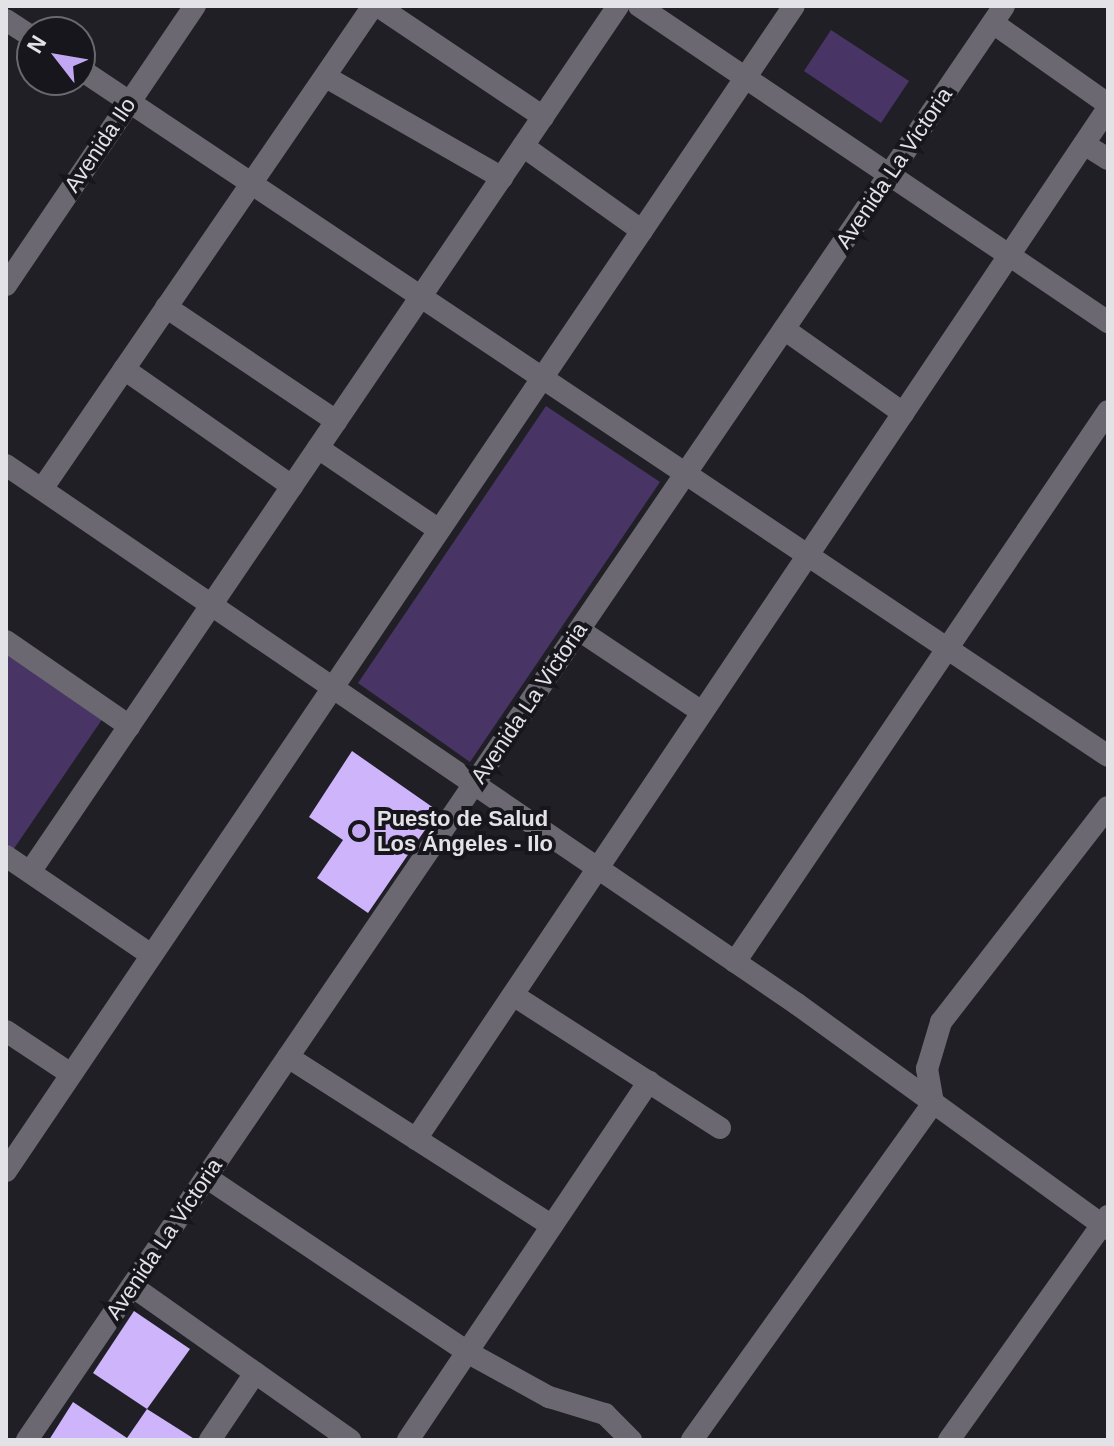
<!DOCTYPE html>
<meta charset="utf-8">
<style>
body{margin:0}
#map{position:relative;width:1114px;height:1446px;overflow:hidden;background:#211f26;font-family:Arial,sans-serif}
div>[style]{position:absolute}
.green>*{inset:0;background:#483565}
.building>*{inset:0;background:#cdb4fb}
.minor>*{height:22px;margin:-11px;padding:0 11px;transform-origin:11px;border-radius:11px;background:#6b6871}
.dots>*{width:22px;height:22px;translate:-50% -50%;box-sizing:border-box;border:4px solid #18161d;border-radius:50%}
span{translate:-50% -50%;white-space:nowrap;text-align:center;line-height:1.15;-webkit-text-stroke:8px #18161d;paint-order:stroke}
.street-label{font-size:22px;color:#e3e2e7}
.poi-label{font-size:22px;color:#e3e2e7;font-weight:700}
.left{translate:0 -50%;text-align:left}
.frame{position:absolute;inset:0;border:8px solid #e3e2e7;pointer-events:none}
.north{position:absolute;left:16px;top:16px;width:80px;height:80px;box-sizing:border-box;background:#18161d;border:2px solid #69686e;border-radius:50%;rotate:301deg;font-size:22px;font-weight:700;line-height:32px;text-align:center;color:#e3e2e7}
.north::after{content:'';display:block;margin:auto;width:28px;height:36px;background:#c2a8f2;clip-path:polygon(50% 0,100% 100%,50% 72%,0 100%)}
</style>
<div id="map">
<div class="green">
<i style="clip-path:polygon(831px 30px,909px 81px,881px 123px,804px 71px)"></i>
<i style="clip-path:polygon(546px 406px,660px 482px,470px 762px,358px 683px)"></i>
<i style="clip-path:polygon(6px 651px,103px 718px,13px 850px,6px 846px)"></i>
</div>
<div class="building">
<i style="clip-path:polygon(352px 751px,438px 811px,368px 913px,317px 878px,343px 840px,309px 817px)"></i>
<i style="clip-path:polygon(134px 1311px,190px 1349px,147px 1409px,93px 1373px)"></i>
<i style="clip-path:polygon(73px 1402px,127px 1438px,147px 1409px,196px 1440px,49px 1440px)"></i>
</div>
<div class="minor">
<i style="left:378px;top:6px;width:199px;rotate:33.9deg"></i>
<i style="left:639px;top:6px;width:566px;rotate:33.97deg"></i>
<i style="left:6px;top:20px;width:31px;rotate:33deg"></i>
<i style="left:993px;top:23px;width:141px;rotate:35.2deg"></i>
<i style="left:80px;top:69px;width:1236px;rotate:33.75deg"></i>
<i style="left:326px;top:77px;width:203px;rotate:29.8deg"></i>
<i style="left:1084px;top:144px;width:28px;rotate:32deg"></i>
<i style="left:523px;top:146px;width:146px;rotate:35.5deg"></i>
<i style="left:6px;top:285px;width:337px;rotate:-55.9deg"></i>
<i style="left:166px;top:307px;width:205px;rotate:33.8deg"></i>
<i style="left:784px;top:329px;width:146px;rotate:35.2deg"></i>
<i style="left:124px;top:369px;width:205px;rotate:34.9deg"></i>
<i style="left:318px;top:448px;width:146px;rotate:34.1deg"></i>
<i style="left:6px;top:465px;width:957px;rotate:34.27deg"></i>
<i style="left:797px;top:1004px;width:384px;rotate:35.9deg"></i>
<i style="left:42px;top:489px;width:586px;rotate:-55.58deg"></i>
<i style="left:579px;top:630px;width:148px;rotate:33.7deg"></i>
<i style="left:6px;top:641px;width:150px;rotate:34.6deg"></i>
<i style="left:6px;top:856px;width:176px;rotate:34.3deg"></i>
<i style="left:30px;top:872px;width:1047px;rotate:-55.82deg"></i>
<i style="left:735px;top:962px;width:665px;rotate:-55.9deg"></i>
<i style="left:513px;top:995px;width:246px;rotate:32.7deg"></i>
<i style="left:6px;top:1031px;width:78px;rotate:33.5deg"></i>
<i style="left:288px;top:1057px;width:313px;rotate:32.6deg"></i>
<i style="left:416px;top:1139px;width:1242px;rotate:-56.13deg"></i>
<i style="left:6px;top:1171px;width:1406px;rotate:-55.93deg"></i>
<i style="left:206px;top:1177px;width:314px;rotate:33.8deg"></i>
<i style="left:467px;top:1352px;width:94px;rotate:28.8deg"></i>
<i style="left:549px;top:1397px;width:59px;rotate:16.9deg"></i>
<i style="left:605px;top:1414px;width:37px;rotate:45deg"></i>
<i style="left:132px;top:1286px;width:267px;rotate:35.2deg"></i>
<i style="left:27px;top:1440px;width:1735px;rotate:-55.73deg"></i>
<i style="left:210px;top:1440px;width:81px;rotate:-56.1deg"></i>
<i style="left:408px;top:1440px;width:432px;rotate:-56.1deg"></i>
<i style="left:692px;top:1440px;width:414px;rotate:-54.4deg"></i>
<i style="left:933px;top:1103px;width:35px;rotate:-100deg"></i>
<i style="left:927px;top:1069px;width:49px;rotate:-73.4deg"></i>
<i style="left:941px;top:1022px;width:272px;rotate:-52.2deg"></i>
<i style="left:949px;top:1440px;width:275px;rotate:-54.6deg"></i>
</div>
<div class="dots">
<i style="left:359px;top:831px;background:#c2a8f2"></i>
</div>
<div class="street-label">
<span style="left:100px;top:145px;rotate:-56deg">Avenida Ilo</span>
<span style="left:894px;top:168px;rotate:-56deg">Avenida La Victoria</span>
<span style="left:529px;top:703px;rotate:-56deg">Avenida La Victoria</span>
<span style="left:164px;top:1239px;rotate:-56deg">Avenida La Victoria</span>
</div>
<div class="poi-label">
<span class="left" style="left:377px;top:831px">Puesto de Salud<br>Los Ángeles - Ilo</span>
</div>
<div class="frame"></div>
<div class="north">N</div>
</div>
